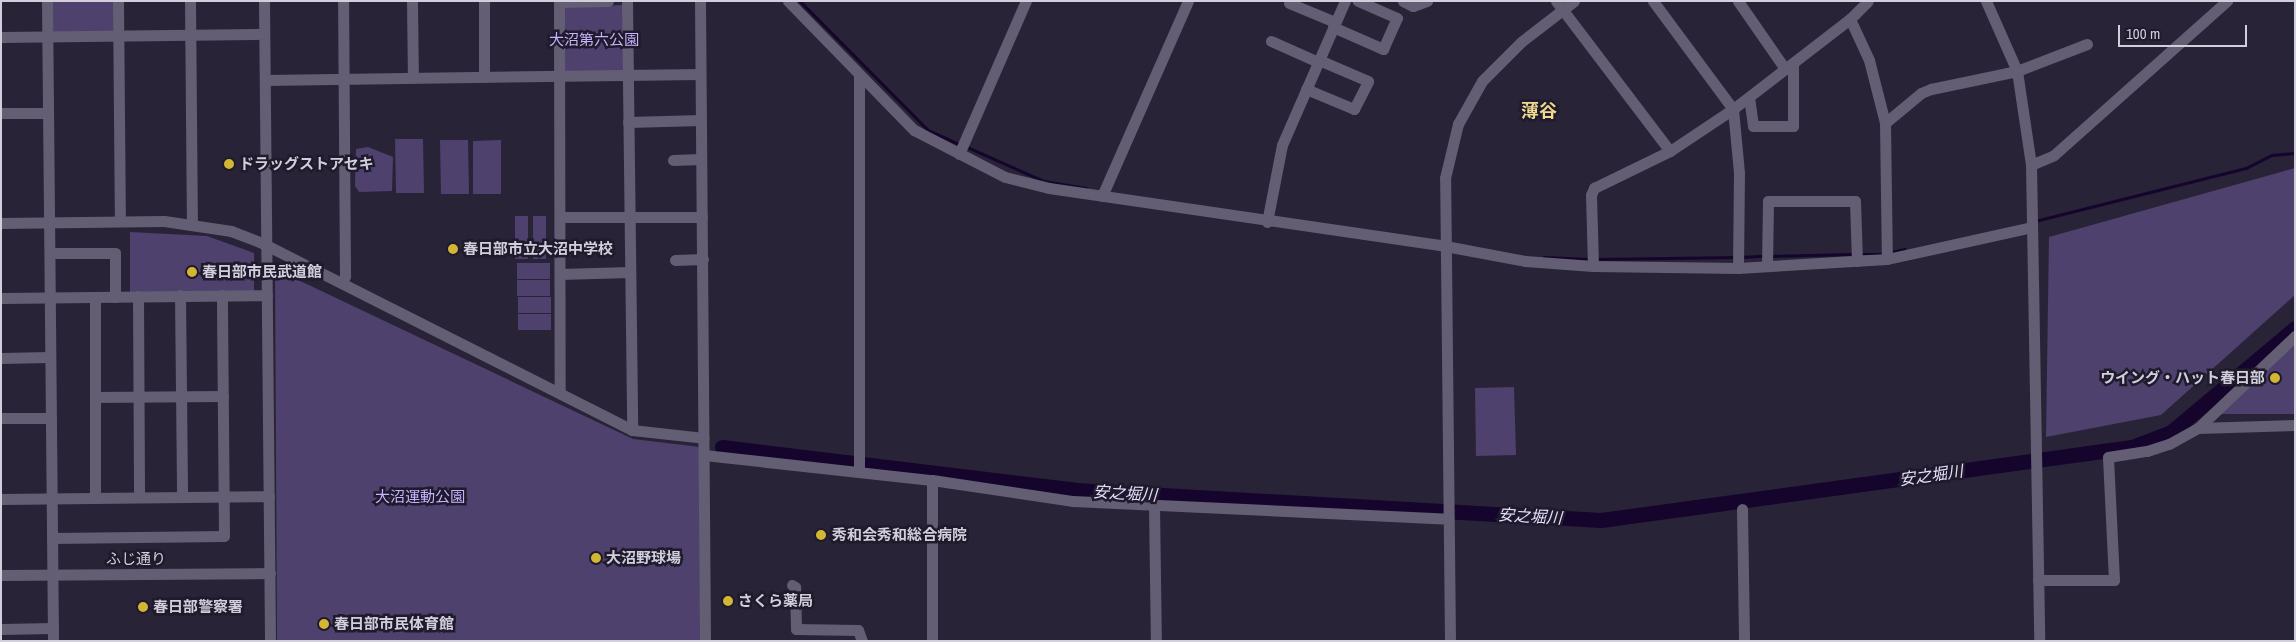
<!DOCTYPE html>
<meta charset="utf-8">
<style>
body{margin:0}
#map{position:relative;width:2296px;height:642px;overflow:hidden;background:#292337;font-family:"Archivo Narrow","Noto Sans JP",sans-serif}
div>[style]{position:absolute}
.green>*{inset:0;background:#4e416d}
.stream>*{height:2.5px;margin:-1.25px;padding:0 1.25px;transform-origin:1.25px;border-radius:1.25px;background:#15052d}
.river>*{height:15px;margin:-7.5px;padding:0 7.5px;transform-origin:7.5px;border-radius:7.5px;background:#15052d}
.minor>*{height:11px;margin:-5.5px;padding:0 5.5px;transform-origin:5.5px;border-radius:5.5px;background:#635e73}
.dots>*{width:14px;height:14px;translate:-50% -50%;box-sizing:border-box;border:2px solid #1f1a2c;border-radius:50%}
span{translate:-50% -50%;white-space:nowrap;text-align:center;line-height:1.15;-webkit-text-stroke:5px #1f1a2c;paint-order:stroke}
.park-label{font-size:15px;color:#c6b2fd}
.poi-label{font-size:15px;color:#d2cfdc;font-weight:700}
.left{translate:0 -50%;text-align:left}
.right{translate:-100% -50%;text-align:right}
.street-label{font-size:15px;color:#d2cfdc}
.water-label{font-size:16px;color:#e7dffe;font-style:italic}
.quarter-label{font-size:18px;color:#efdb8d;font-weight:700}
.frame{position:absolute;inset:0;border:2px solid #d2cfdc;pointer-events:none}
.scale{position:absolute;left:2118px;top:25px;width:129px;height:22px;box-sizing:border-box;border:2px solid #d2cfdc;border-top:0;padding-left:6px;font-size:15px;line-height:18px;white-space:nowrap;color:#d2cfdc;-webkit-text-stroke:4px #1f1a2c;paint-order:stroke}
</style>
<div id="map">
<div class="green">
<i style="clip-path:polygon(50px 1px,116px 1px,116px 33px,50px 33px)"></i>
<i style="clip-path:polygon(624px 5px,624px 73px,564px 73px,564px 7px)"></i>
<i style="clip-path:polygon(395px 139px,423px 139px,424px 193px,396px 193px)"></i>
<i style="clip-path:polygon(440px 140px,468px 140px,469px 194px,441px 194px)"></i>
<i style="clip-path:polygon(501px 140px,501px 194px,473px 194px,473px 141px)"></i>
<i style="clip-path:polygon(368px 147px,393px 157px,392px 191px,359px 192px,355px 186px,356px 149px)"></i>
<i style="clip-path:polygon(2295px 168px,2295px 295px,2161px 415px,2046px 437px,2049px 237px)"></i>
<i style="clip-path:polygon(515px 216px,528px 216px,528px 259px,515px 259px)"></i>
<i style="clip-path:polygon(533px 216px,546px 216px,546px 259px,533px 259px)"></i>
<i style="clip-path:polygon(130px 232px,207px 236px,254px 253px,254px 291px,130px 293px)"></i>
<i style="clip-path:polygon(517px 263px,550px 263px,550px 279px,517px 279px)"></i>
<i style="clip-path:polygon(275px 269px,633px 439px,700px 447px,700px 641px,277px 641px)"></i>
<i style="clip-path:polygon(517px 280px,550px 280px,550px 296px,517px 296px)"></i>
<i style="clip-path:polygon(518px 297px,551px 297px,551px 313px,518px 313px)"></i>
<i style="clip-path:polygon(518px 314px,551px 314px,551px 330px,518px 330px)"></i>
<i style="clip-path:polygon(2295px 342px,2295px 414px,2217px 414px)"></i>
<i style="clip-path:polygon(1514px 387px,1516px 455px,1476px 456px,1475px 388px)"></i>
</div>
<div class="stream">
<i style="left:800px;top:1px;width:182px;rotate:45.2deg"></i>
<i style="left:928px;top:130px;width:34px;rotate:24deg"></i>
<i style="left:967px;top:147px;width:84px;rotate:23.8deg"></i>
<i style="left:1044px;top:181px;width:43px;rotate:9.5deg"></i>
<i style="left:2035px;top:221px;width:218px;rotate:-14.1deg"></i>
<i style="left:2246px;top:168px;width:29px;rotate:-27deg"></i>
<i style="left:2272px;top:155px;width:23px;rotate:-5deg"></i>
<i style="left:1891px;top:252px;width:14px;rotate:-12deg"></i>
<i style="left:1861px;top:254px;width:22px"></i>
<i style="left:1771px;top:256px;width:82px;rotate:-1.4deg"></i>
<i style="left:1544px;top:257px;width:44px;rotate:2.6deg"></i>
<i style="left:1741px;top:257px;width:22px;rotate:-3deg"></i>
<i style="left:1596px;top:259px;width:140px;rotate:-0.8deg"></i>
</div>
<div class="river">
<i style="left:722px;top:447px;width:356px;rotate:6.9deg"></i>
<i style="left:1075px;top:490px;width:527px;rotate:3.26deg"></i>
<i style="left:1601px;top:520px;width:536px;rotate:-7.83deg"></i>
<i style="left:2132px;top:447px;width:42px;rotate:-21deg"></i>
<i style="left:2171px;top:432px;width:162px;rotate:-40deg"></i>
</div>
<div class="minor">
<i style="left:47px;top:1px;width:640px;rotate:89.46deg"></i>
<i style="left:118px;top:1px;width:220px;rotate:89.5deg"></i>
<i style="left:190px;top:1px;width:222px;rotate:89.5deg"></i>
<i style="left:264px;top:1px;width:640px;rotate:89.46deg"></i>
<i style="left:412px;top:1px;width:77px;rotate:89.3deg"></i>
<i style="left:484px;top:1px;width:76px;rotate:90deg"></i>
<i style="left:559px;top:1px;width:391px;rotate:89.9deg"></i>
<i style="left:627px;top:1px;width:429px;rotate:89.3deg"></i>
<i style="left:700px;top:1px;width:640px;rotate:89.55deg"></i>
<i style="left:788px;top:1px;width:180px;rotate:45.7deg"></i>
<i style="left:914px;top:130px;width:102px;rotate:27.3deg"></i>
<i style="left:1005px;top:177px;width:45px;rotate:14deg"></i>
<i style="left:1049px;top:188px;width:400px;rotate:8.3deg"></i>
<i style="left:1445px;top:246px;width:81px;rotate:10.6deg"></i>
<i style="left:1525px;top:261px;width:68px;rotate:4.2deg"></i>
<i style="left:1593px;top:266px;width:145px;rotate:0.8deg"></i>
<i style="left:1738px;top:268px;width:149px;rotate:-3.5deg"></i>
<i style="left:1887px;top:259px;width:148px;rotate:-12.4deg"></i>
<i style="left:1403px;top:1px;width:11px;rotate:27deg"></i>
<i style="left:1413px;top:6px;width:15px;rotate:-20deg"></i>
<i style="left:1556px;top:1px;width:188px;rotate:52.8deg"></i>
<i style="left:1653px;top:1px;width:134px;rotate:53.5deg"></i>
<i style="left:1733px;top:109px;width:64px;rotate:84.6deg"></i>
<i style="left:1739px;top:173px;width:95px;rotate:90.6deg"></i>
<i style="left:1738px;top:1px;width:83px;rotate:55.3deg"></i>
<i style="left:1986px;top:1px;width:77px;rotate:66.1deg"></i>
<i style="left:2017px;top:71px;width:95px;rotate:81.5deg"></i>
<i style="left:2031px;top:165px;width:476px;rotate:89deg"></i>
<i style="left:559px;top:2px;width:49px;rotate:-1.2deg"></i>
<i style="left:1289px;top:3px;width:50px;rotate:22.4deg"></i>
<i style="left:1850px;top:19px;width:45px;rotate:65.1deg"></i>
<i style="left:1869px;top:60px;width:65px;rotate:75.7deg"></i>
<i style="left:1885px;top:123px;width:136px;rotate:89.2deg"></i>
<i style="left:1333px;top:27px;width:55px;rotate:23.7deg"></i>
<i style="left:1383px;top:49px;width:34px;rotate:-66deg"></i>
<i style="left:1397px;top:18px;width:43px;rotate:-156.4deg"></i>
<i style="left:1px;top:37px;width:263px;rotate:-0.7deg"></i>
<i style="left:1271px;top:41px;width:51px;rotate:24.1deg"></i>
<i style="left:859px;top:75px;width:396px;rotate:90deg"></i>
<i style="left:265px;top:80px;width:435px;rotate:-0.8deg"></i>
<i style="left:1306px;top:89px;width:52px;rotate:22.6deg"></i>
<i style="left:1354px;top:109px;width:31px;rotate:-63deg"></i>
<i style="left:1368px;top:81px;width:53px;rotate:-156.8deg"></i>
<i style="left:1749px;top:97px;width:29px;rotate:82deg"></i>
<i style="left:1753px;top:126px;width:40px"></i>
<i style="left:1793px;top:126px;width:63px;rotate:-90deg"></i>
<i style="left:1px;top:113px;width:47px"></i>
<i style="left:628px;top:122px;width:73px;rotate:-1.6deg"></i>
<i style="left:1885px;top:123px;width:47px;rotate:-39.8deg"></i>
<i style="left:1921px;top:93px;width:11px;rotate:-22deg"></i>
<i style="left:1931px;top:89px;width:88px;rotate:-11.8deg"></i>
<i style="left:2017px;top:71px;width:75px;rotate:-21.1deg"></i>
<i style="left:959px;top:154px;width:167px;rotate:-66.4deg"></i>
<i style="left:673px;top:160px;width:28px;rotate:-2deg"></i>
<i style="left:2031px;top:165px;width:25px;rotate:-23deg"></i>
<i style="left:2054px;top:155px;width:232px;rotate:-41.7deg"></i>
<i style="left:1102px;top:196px;width:213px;rotate:-66.2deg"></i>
<i style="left:560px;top:217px;width:142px"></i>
<i style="left:1267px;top:222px;width:78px;rotate:-79deg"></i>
<i style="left:1282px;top:145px;width:157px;rotate:-66.4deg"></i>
<i style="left:1px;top:223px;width:163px;rotate:-0.7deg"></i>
<i style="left:164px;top:221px;width:68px;rotate:8.5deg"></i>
<i style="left:231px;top:231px;width:31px;rotate:21deg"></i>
<i style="left:260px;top:242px;width:417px;rotate:26.8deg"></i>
<i style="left:632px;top:430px;width:72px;rotate:6.3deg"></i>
<i style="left:50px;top:253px;width:65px"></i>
<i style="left:115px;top:253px;width:44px;rotate:90deg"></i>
<i style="left:675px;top:260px;width:28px;rotate:-2deg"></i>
<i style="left:1593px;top:266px;width:71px;rotate:-91.6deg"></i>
<i style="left:1591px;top:195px;width:8px;rotate:-67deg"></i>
<i style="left:1594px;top:188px;width:85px;rotate:-26deg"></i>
<i style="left:1670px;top:151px;width:76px;rotate:-33.7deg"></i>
<i style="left:1733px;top:109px;width:148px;rotate:-37.6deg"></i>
<i style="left:1850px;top:19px;width:25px;rotate:-45deg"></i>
<i style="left:1767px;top:266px;width:65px;rotate:-89.1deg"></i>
<i style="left:1768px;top:201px;width:87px"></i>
<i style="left:1855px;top:201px;width:60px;rotate:88.1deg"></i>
<i style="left:560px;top:274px;width:70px;rotate:-1.6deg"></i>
<i style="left:342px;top:283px;width:8px;rotate:-67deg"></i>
<i style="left:345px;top:276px;width:275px;rotate:-90.4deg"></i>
<i style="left:180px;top:295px;width:201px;rotate:89.4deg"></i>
<i style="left:138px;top:296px;width:201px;rotate:89.7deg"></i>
<i style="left:1px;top:298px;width:266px;rotate:-0.6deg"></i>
<i style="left:1px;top:358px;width:49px;rotate:-1.2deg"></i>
<i style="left:95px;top:397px;width:128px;rotate:-0.4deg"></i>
<i style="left:1px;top:418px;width:50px"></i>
<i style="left:2198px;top:428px;width:97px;rotate:-1.8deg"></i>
<i style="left:704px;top:455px;width:229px;rotate:6.3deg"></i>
<i style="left:932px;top:480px;width:143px;rotate:8.5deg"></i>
<i style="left:1073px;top:501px;width:375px;rotate:2.7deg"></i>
<i style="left:932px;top:480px;width:161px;rotate:90deg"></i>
<i style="left:95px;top:498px;width:201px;rotate:-90deg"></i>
<i style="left:1px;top:499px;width:268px;rotate:-0.6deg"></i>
<i style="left:1154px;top:506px;width:135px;rotate:89.2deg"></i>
<i style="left:1742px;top:509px;width:132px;rotate:89.1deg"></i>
<i style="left:52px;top:538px;width:172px;rotate:-0.7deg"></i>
<i style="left:224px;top:536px;width:241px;rotate:-90.5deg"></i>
<i style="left:1px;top:575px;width:269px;rotate:-0.4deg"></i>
<i style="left:2038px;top:580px;width:76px"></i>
<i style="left:2114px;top:580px;width:123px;rotate:-92.8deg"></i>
<i style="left:2108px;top:457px;width:39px;rotate:-9deg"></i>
<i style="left:2147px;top:451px;width:23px;rotate:-18deg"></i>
<i style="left:2169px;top:444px;width:33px;rotate:-29deg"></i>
<i style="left:2198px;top:428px;width:134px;rotate:-43.5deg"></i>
<i style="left:792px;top:585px;width:4px;rotate:34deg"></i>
<i style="left:795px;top:587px;width:42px;rotate:88.6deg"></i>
<i style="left:796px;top:629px;width:62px;rotate:0.9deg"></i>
<i style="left:858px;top:630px;width:12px;rotate:70deg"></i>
<i style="left:1px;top:629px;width:52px;rotate:-1.1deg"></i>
<i style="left:1450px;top:641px;width:463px;rotate:-90.6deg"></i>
<i style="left:1445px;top:178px;width:56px;rotate:-76.5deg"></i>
<i style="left:1458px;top:124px;width:49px;rotate:-60.8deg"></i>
<i style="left:1482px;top:81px;width:55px;rotate:-45deg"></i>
<i style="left:1521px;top:42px;width:67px;rotate:-37.7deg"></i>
</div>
<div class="dots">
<i style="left:229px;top:164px;background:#d4b635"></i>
<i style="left:453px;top:249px;background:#d4b635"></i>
<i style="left:192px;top:272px;background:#d4b635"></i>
<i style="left:2275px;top:378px;background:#d4b635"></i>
<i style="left:821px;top:535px;background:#d4b635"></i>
<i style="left:596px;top:558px;background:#d4b635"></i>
<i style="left:728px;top:601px;background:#d4b635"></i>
<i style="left:143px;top:607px;background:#d4b635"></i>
<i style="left:324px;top:624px;background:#d4b635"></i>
</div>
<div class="park-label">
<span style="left:594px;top:40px">大沼第六公園</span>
<span style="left:420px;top:497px">大沼運動公園</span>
</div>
<div class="poi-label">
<span class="left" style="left:239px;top:164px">ドラッグストアセキ</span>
<span class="left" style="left:463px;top:249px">春日部市立大沼中学校</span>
<span class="left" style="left:202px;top:272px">春日部市民武道館</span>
<span class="right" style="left:2265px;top:378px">ウイング・ハット春日部</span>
<span class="left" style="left:832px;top:535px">秀和会秀和総合病院</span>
<span class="left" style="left:606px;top:558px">大沼野球場</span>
<span class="left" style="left:738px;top:601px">さくら薬局</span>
<span class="left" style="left:153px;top:607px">春日部警察署</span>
<span class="left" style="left:334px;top:624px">春日部市民体育館</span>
</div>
<div class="street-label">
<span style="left:136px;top:559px">ふじ通り</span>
</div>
<div class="water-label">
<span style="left:1931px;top:475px;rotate:-8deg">安之堀川</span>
<span style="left:1125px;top:493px;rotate:3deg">安之堀川</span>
<span style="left:1530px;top:516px;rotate:3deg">安之堀川</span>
</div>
<div class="quarter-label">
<span style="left:1539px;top:111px">薄谷</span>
</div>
<div class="frame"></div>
<div class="scale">100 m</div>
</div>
